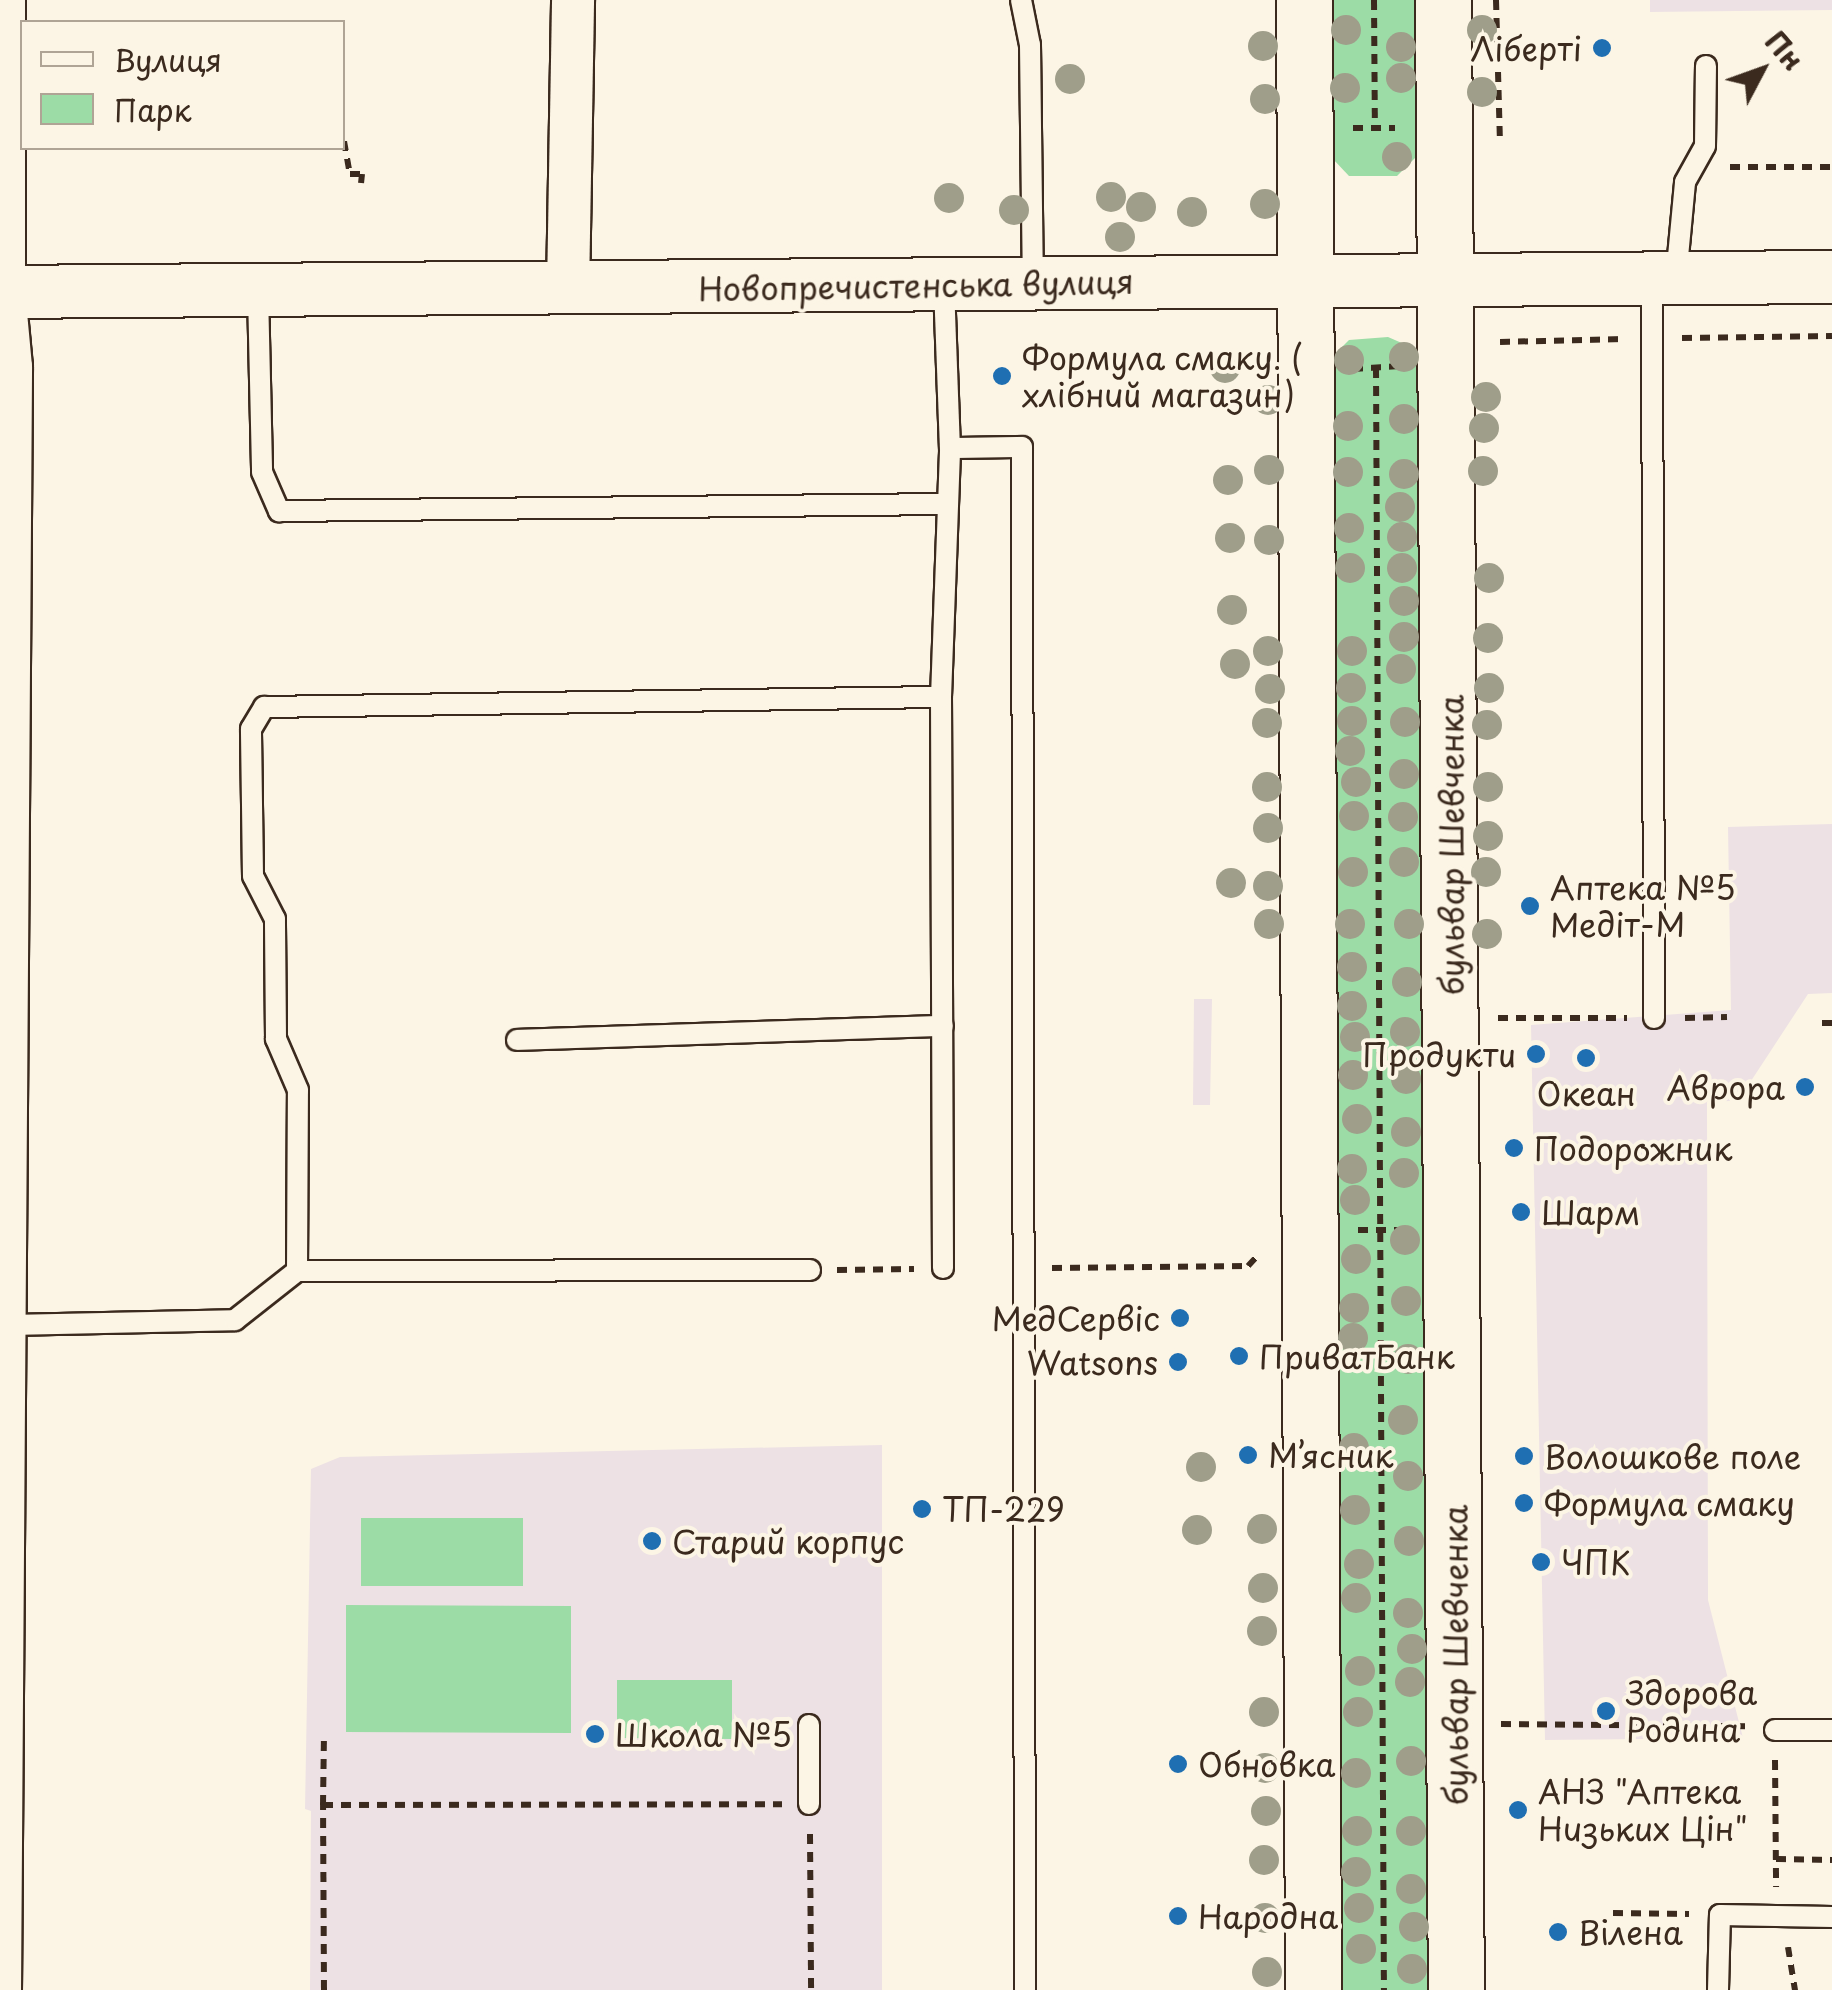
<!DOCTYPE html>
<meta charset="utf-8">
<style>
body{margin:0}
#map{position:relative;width:1832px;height:1990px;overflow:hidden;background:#fcf5e5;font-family:"Playpen Sans",sans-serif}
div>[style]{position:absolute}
.built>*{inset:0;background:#ede1e4}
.green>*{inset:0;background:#9cdca6}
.path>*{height:6px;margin-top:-3px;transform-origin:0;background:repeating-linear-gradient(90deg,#3b2a1e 0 10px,transparent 0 18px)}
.roads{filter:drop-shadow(2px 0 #3b2a1e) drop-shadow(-2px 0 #3b2a1e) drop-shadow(0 2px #3b2a1e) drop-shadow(0 -2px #3b2a1e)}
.service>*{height:20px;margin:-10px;padding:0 10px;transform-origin:10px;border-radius:10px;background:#fcf5e5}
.minor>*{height:42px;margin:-21px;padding:0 21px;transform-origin:21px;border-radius:21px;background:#fcf5e5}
.tertiary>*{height:52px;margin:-26px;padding:0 26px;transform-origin:26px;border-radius:26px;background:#fcf5e5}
.secondary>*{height:55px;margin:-27.5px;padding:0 27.5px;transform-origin:27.5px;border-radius:27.5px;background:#fcf5e5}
.trees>*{width:30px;height:30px;margin:-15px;border-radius:50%;background:#9f9e8a}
.dots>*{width:28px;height:28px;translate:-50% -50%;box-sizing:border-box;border:5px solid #fcf5e5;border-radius:50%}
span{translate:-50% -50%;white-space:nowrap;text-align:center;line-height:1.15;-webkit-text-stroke:8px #fcf5e5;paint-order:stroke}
.poi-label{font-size:32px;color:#3b2a1e}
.right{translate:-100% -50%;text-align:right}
.left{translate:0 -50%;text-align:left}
.street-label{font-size:32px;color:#3b2a1e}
.legend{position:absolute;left:20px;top:20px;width:325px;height:130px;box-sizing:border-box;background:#fcf5e5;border:2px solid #afa495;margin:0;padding:12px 18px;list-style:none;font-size:30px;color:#3b2a1e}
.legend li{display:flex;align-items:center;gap:20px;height:50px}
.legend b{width:50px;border:2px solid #afa495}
.north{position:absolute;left:1712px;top:20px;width:100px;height:100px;-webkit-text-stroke:8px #fcf5e5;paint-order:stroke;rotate:49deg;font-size:28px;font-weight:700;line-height:40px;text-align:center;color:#3b2a1e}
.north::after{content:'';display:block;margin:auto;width:35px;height:45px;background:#3b2a1e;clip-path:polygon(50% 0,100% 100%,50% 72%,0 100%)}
</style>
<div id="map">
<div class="built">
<i style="clip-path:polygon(1650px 0,1832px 0,1832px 10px,1650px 12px)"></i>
<i style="clip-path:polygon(1832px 824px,1832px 993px,1808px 994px,1751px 1081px,1751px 1100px,1707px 1102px,1708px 1600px,1743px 1738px,1545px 1740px,1531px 1025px,1731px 1010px,1728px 827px)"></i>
<i style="clip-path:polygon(1194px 999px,1212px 999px,1210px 1105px,1193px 1105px)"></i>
<i style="clip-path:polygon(882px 1445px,882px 1990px,310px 1990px,311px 1811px,305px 1809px,311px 1469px,340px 1457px)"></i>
</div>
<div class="green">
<i style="clip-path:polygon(1329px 0,1416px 0,1417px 146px,1415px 158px,1397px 176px,1349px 176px,1332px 158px)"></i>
<i style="clip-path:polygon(1388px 337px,1411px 347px,1421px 365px,1429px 1990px,1337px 1990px,1332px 357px,1349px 340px)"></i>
<i style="clip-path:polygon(361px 1518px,523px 1518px,523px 1586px,361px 1586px)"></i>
<i style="clip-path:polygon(346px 1605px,571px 1606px,571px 1733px,346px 1732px)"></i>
<i style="clip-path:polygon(617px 1680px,732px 1680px,732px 1739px,617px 1738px)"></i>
</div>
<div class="path">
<i style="left:1374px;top:0;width:128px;rotate:89.6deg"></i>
<i style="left:1496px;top:0;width:139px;rotate:88.4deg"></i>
<i style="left:1353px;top:128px;width:42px"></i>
<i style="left:344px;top:141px;width:34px;rotate:80deg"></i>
<i style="left:350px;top:174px;width:12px"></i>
<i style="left:362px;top:174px;width:9px;rotate:96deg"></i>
<i style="left:1730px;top:167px;width:102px"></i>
<i style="left:1682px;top:338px;width:150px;rotate:-0.8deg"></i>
<i style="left:1500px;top:342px;width:124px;rotate:-1.4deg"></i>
<i style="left:1376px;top:368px;width:1622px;rotate:89.72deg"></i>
<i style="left:1353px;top:369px;width:47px;rotate:-3.7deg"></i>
<i style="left:1498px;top:1018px;width:129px"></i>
<i style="left:1685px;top:1018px;width:42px;rotate:-1.4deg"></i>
<i style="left:1822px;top:1023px;width:10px"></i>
<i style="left:1358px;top:1230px;width:47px"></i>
<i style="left:1052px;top:1268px;width:196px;rotate:-0.6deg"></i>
<i style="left:1248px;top:1266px;width:16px;rotate:-47deg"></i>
<i style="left:837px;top:1270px;width:77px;rotate:-0.7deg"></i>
<i style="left:1501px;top:1724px;width:247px;rotate:0.5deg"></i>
<i style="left:1775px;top:1760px;width:127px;rotate:89.5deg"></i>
<i style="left:323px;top:1805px;width:68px;rotate:-89.2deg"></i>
<i style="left:810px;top:1834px;width:156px;rotate:89.6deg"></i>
<i style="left:1776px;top:1859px;width:56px;rotate:1deg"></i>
<i style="left:1613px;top:1913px;width:76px;rotate:0.8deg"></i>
<i style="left:1788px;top:1947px;width:44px;rotate:80.8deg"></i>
<i style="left:324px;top:1990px;width:185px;rotate:-90.3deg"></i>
<i style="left:323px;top:1805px;width:459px;rotate:-0.1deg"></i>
</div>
<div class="roads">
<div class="service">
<i style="left:1021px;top:0;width:46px;rotate:78.7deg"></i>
<i style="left:1030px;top:45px;width:237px;rotate:89.3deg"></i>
<i style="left:1676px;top:278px;width:96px;rotate:-84.6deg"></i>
<i style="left:1685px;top:182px;width:41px;rotate:-60.9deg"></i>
<i style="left:1705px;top:146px;width:80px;rotate:-89.3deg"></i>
<i style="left:1652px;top:280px;width:738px;rotate:89.84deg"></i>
<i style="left:944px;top:286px;width:162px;rotate:87.9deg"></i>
<i style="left:950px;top:448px;width:72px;rotate:-0.8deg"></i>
<i style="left:1022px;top:447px;width:1543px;rotate:89.89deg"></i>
<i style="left:258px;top:292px;width:180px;rotate:88.7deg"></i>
<i style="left:262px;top:472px;width:43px;rotate:66.4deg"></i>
<i style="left:279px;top:511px;width:668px;rotate:-0.6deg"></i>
<i style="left:517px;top:1040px;width:426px;rotate:-1.9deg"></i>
<i style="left:943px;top:1268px;width:571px;rotate:-90.2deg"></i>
<i style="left:941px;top:697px;width:249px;rotate:-87.9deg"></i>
<i style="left:297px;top:1271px;width:181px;rotate:-89.7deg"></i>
<i style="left:298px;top:1090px;width:56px;rotate:-113.3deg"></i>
<i style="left:276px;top:1039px;width:120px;rotate:-90.5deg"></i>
<i style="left:275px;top:919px;width:48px;rotate:-117.1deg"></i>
<i style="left:253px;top:876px;width:147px;rotate:-90.8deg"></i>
<i style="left:251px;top:729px;width:26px;rotate:-59deg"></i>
<i style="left:264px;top:707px;width:677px;rotate:-0.85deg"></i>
<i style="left:5px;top:1325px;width:230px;rotate:-1.2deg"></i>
<i style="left:235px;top:1320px;width:79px;rotate:-38.3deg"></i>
<i style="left:297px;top:1271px;width:513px;rotate:-0.11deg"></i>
<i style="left:809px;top:1725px;width:79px;rotate:90deg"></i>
<i style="left:1775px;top:1730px;width:57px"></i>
<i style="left:1718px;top:1990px;width:75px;rotate:-88.5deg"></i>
<i style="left:1720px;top:1915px;width:112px;rotate:1deg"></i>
</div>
<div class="minor">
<i style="left:568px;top:290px;width:290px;rotate:-89deg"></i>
<i style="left:0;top:1990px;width:1623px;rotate:-89.61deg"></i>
<i style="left:11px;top:367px;width:75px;rotate:-95.3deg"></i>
<i style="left:4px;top:292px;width:292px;rotate:-90deg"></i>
</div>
<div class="tertiary">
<i style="left:0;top:292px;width:1832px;rotate:-0.47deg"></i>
</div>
<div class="secondary">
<i style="left:1304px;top:0;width:1990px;rotate:89.74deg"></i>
<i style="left:1443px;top:0;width:1990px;rotate:89.63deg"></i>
</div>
</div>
<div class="trees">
<i style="left:1346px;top:30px"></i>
<i style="left:1482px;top:30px"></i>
<i style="left:1263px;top:46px"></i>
<i style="left:1401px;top:47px"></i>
<i style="left:1401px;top:78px"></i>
<i style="left:1070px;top:79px"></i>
<i style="left:1345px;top:88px"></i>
<i style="left:1482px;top:92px"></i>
<i style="left:1265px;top:99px"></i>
<i style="left:1397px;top:157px"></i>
<i style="left:1111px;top:197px"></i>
<i style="left:949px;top:198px"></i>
<i style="left:1265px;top:204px"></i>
<i style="left:1141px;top:207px"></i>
<i style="left:1014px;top:210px"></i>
<i style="left:1192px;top:212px"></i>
<i style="left:1120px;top:237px"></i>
<i style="left:1404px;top:357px"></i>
<i style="left:1349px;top:360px"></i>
<i style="left:1225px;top:368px"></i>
<i style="left:1486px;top:397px"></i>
<i style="left:1268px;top:400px"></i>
<i style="left:1404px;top:419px"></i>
<i style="left:1348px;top:426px"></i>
<i style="left:1484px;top:428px"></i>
<i style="left:1269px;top:470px"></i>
<i style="left:1483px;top:471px"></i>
<i style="left:1348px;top:472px"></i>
<i style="left:1404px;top:474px"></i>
<i style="left:1228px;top:480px"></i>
<i style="left:1400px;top:507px"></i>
<i style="left:1349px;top:528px"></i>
<i style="left:1402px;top:537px"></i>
<i style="left:1230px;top:538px"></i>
<i style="left:1269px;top:540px"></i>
<i style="left:1350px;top:568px"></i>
<i style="left:1402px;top:568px"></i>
<i style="left:1489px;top:578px"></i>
<i style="left:1404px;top:601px"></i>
<i style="left:1232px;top:610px"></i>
<i style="left:1404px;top:637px"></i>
<i style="left:1488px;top:638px"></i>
<i style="left:1268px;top:651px"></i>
<i style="left:1352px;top:651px"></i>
<i style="left:1235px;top:664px"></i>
<i style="left:1401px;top:669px"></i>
<i style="left:1351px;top:688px"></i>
<i style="left:1489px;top:688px"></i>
<i style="left:1270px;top:689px"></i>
<i style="left:1352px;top:721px"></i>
<i style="left:1405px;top:722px"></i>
<i style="left:1267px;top:723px"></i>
<i style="left:1487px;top:725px"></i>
<i style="left:1350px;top:751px"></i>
<i style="left:1404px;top:774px"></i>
<i style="left:1356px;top:782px"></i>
<i style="left:1267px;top:787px"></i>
<i style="left:1488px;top:787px"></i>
<i style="left:1354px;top:816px"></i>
<i style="left:1403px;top:817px"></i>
<i style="left:1268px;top:828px"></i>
<i style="left:1488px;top:836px"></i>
<i style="left:1404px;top:862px"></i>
<i style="left:1353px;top:872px"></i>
<i style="left:1486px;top:872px"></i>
<i style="left:1231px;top:883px"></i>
<i style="left:1268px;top:886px"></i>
<i style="left:1269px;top:924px"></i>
<i style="left:1350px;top:924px"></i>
<i style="left:1409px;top:924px"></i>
<i style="left:1487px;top:934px"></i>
<i style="left:1352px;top:967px"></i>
<i style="left:1407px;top:982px"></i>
<i style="left:1352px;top:1006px"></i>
<i style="left:1405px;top:1032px"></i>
<i style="left:1355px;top:1037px"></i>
<i style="left:1353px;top:1075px"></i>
<i style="left:1406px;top:1079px"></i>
<i style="left:1357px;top:1119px"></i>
<i style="left:1406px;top:1132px"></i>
<i style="left:1352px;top:1169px"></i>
<i style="left:1404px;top:1173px"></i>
<i style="left:1355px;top:1200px"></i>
<i style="left:1405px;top:1240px"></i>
<i style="left:1356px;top:1259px"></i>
<i style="left:1406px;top:1301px"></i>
<i style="left:1354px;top:1308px"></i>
<i style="left:1353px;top:1338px"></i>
<i style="left:1408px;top:1359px"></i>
<i style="left:1403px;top:1420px"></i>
<i style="left:1354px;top:1448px"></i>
<i style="left:1201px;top:1467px"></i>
<i style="left:1408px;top:1476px"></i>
<i style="left:1355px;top:1510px"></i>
<i style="left:1262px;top:1529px"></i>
<i style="left:1197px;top:1530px"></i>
<i style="left:1409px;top:1541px"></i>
<i style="left:1359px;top:1564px"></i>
<i style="left:1263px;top:1588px"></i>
<i style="left:1356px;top:1598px"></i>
<i style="left:1408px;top:1613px"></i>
<i style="left:1262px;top:1631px"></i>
<i style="left:1412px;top:1649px"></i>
<i style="left:1360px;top:1671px"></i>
<i style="left:1410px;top:1682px"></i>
<i style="left:1264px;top:1712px"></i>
<i style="left:1358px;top:1712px"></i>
<i style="left:1411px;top:1761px"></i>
<i style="left:1265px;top:1768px"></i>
<i style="left:1356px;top:1773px"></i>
<i style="left:1266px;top:1811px"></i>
<i style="left:1357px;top:1831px"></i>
<i style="left:1411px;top:1831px"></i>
<i style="left:1264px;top:1860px"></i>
<i style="left:1356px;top:1872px"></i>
<i style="left:1411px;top:1889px"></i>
<i style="left:1359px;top:1908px"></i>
<i style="left:1265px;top:1918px"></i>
<i style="left:1414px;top:1927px"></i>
<i style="left:1361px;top:1949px"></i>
<i style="left:1412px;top:1969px"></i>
<i style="left:1267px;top:1972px"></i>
</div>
<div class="dots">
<i style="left:1602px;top:48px;background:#1f6fb2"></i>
<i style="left:1002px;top:376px;background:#1f6fb2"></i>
<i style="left:1530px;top:906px;background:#1f6fb2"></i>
<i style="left:1536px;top:1054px;background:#1f6fb2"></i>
<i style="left:1586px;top:1058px;background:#1f6fb2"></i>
<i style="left:1805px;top:1087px;background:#1f6fb2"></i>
<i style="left:1514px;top:1148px;background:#1f6fb2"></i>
<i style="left:1521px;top:1212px;background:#1f6fb2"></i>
<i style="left:1180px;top:1318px;background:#1f6fb2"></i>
<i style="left:1239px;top:1356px;background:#1f6fb2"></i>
<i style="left:1178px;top:1362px;background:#1f6fb2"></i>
<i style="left:1248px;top:1455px;background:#1f6fb2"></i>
<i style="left:1524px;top:1456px;background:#1f6fb2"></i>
<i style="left:1524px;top:1503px;background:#1f6fb2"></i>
<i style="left:922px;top:1509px;background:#1f6fb2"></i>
<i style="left:652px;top:1541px;background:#1f6fb2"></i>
<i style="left:1541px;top:1562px;background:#1f6fb2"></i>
<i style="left:1606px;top:1711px;background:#1f6fb2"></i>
<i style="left:595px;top:1734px;background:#1f6fb2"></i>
<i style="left:1178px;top:1764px;background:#1f6fb2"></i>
<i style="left:1518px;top:1810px;background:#1f6fb2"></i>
<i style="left:1178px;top:1916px;background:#1f6fb2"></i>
<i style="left:1558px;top:1932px;background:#1f6fb2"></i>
</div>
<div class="poi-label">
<span class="right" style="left:1582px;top:48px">Ліберті</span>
<span class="left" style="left:1022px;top:376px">Формула смаку. (<br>хлібний магазин)</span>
<span class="left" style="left:1550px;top:906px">Аптека №5<br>Медіт-М</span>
<span class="right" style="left:1516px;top:1054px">Продукти</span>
<span class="right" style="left:1785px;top:1087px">Аврора</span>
<span style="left:1586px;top:1093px">Океан</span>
<span class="left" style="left:1534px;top:1148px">Подорожник</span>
<span class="left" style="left:1541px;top:1212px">Шарм</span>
<span class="right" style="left:1160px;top:1318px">МедСервіс</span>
<span class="left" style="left:1259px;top:1356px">ПриватБанк</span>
<span class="right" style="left:1158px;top:1362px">Watsons</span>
<span class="left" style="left:1268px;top:1455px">Мʼясник</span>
<span class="left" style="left:1544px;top:1456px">Волошкове поле</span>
<span class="left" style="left:1544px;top:1503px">Формула смаку</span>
<span class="left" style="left:942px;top:1509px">ТП-229</span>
<span class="left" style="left:672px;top:1541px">Старий корпус</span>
<span class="left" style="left:1561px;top:1562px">ЧПК</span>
<span class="left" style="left:1626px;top:1711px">Здорова<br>Родина</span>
<span class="left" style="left:615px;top:1734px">Школа №5</span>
<span class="left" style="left:1198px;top:1764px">Обновка</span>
<span class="left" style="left:1538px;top:1810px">АНЗ "Аптека<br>Низьких Цiн"</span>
<span class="left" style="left:1198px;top:1916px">Народна</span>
<span class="left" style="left:1578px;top:1932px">Вілена</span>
</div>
<div class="street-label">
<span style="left:916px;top:285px;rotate:-1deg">Новопречистенська вулиця</span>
<span style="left:1451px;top:845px;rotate:-90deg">бульвар Шевченка</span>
<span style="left:1455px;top:1655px;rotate:-90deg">бульвар Шевченка</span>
</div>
<ul class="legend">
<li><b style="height:12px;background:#fcf5e5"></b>Вулиця</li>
<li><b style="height:28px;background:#9cdca6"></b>Парк</li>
</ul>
<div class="north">Пн</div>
</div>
